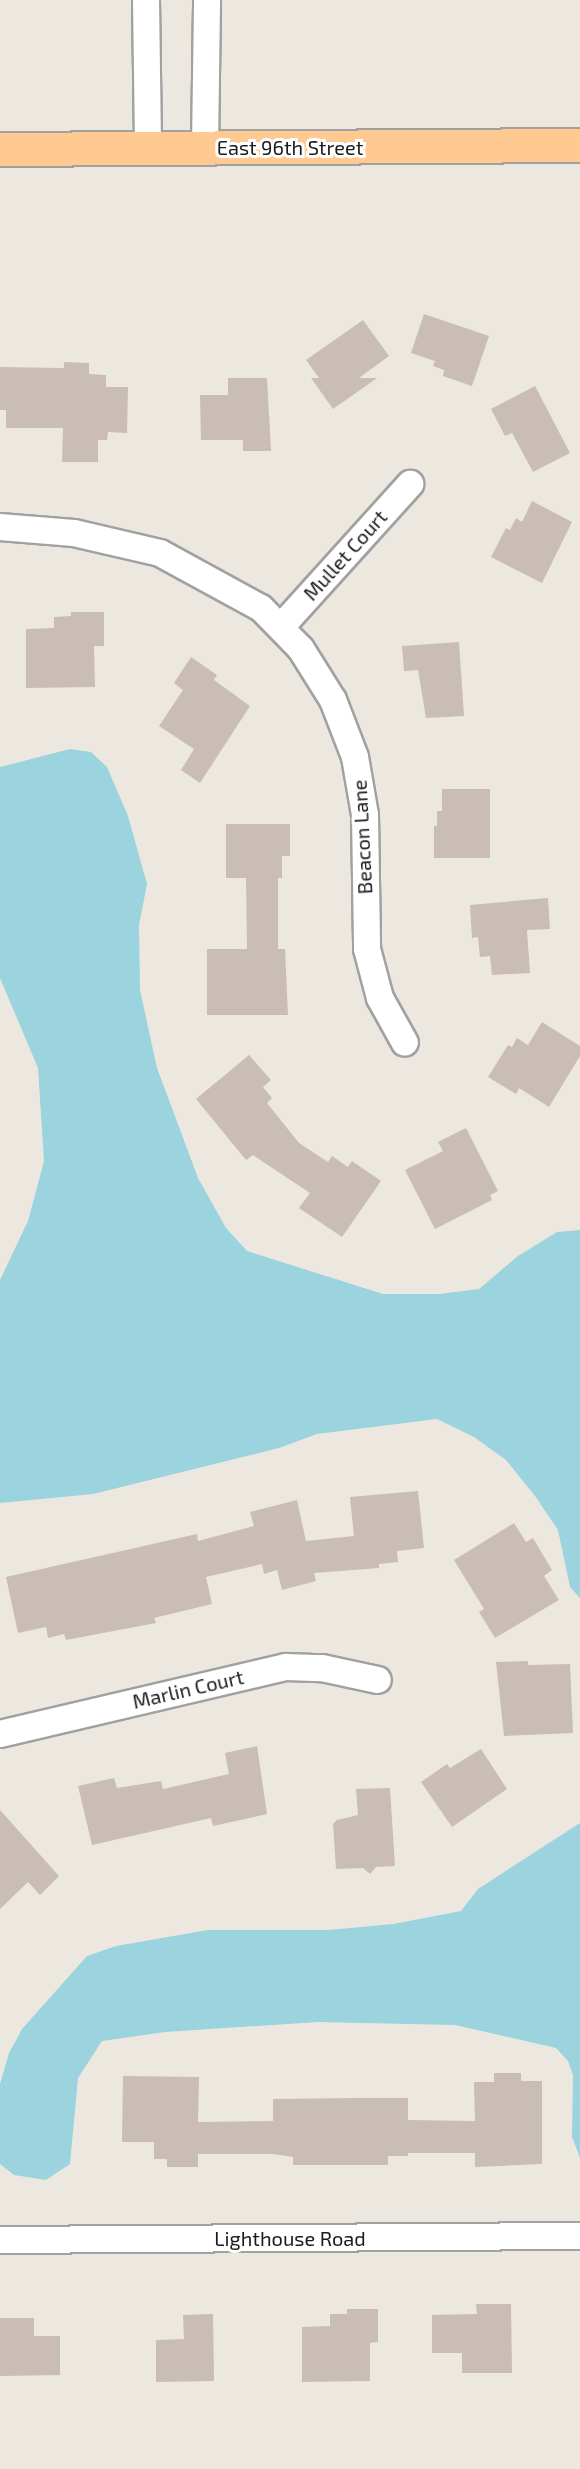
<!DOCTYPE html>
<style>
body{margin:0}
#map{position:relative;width:580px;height:2469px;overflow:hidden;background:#ede8df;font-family:"Exo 2",sans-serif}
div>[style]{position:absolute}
.water>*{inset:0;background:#9bd3de}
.building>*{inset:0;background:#c9bdb5}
.roads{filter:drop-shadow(2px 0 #a1a1a1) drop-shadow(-2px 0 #a1a1a1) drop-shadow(0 2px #a1a1a1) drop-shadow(0 -2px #a1a1a1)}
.street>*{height:26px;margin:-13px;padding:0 13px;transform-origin:13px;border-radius:13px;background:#fff}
.primary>*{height:33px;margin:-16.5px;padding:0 16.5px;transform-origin:16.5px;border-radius:16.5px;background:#ffca92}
span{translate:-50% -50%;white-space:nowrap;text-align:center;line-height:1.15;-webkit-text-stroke:6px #fff;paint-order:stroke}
.street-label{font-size:20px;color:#1a1a1a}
</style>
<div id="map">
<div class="water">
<i style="clip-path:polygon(70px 749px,91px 752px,107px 767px,128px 816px,147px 884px,139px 925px,140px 990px,157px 1068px,198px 1178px,226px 1228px,247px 1251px,383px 1294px,439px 1294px,479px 1289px,518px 1256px,557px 1232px,580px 1230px,580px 1598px,570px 1587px,558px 1530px,535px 1496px,506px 1460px,474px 1437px,437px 1419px,317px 1434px,279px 1448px,93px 1494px,0 1503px,0 1280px,28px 1221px,44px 1161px,38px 1068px,0 978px,0 767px)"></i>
<i style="clip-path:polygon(580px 1823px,580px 2158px,572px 2137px,573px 2075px,568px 2061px,556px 2048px,455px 2025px,318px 2022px,165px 2032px,102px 2041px,78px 2078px,70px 2164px,46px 2180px,14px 2175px,0 2164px,0 2084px,9px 2053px,22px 2029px,87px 1956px,116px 1946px,208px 1930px,329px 1930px,393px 1924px,461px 1911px,478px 1889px)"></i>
</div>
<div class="building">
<i style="clip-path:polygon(424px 314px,489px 336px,472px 386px,443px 376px,444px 370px,433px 366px,435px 361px,411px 353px)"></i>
<i style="clip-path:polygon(363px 320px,389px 356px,359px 378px,377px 378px,333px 409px,311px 378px,319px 378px,306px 360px)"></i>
<i style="clip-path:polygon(64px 362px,89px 363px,89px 374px,106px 375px,106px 387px,128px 387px,127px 433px,108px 432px,107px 440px,98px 440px,98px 462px,62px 462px,63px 428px,6px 428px,6px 410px,0 410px,0 367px,64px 368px)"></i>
<i style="clip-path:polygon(228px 378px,267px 378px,271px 451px,243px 451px,243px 440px,201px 440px,200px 395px,228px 395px)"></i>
<i style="clip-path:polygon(535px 386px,570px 453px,533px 472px,512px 433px,505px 436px,491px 409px)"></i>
<i style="clip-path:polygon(532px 501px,572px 522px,542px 583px,491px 557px,506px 528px,510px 530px,516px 518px,522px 522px)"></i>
<i style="clip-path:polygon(71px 612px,104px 612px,104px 646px,94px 646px,95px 687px,26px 688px,26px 629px,54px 628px,54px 617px,71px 616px)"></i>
<i style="clip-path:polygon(459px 642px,464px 716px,426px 718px,418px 670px,404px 671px,402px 646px)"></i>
<i style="clip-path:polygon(191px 657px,217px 675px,214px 680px,250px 706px,200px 783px,181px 770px,194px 749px,159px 726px,183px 690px,174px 683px)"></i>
<i style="clip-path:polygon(442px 789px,490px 789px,490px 858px,434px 858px,434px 826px,437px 826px,437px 811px,442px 811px)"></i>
<i style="clip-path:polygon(226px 824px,290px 824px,290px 856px,282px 856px,282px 878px,278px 878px,278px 949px,285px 949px,288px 1015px,207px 1015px,207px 949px,247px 949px,246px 878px,226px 878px)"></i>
<i style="clip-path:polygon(548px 898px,550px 929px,527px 930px,530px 973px,492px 975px,490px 956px,480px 957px,478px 937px,472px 938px,470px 905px)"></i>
<i style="clip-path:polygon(542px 1022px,580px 1046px,580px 1056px,549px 1107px,519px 1088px,516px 1094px,488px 1077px,508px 1045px,512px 1047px,517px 1038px,528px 1045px)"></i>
<i style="clip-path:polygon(249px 1055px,271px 1080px,263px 1087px,272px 1098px,267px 1103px,299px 1143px,328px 1162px,332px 1156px,348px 1167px,352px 1161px,381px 1181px,342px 1237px,299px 1208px,310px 1193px,253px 1155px,246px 1160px,196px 1099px)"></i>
<i style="clip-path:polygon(466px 1128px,498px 1191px,490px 1195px,492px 1200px,435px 1229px,405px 1170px,443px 1151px,438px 1142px)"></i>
<i style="clip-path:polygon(418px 1491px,424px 1548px,397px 1551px,398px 1562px,379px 1564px,379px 1568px,314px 1573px,316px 1581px,282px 1590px,277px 1570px,264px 1574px,262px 1564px,206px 1577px,212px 1604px,154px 1618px,156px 1623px,66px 1640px,64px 1634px,48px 1638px,46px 1627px,18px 1633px,6px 1577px,197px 1534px,198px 1541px,254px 1526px,250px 1512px,297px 1500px,306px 1541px,354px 1536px,350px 1497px)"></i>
<i style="clip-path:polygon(514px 1523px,526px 1542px,533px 1538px,552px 1570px,544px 1576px,559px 1600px,495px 1638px,479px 1612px,484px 1609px,454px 1560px)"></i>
<i style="clip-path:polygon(528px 1661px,528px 1665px,570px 1664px,573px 1733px,504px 1736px,496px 1662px)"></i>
<i style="clip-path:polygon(257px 1746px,267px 1814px,213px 1826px,211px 1818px,92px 1845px,78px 1786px,114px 1778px,117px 1788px,161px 1781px,163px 1789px,229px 1774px,225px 1753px)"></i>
<i style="clip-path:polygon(481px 1749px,507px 1789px,452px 1827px,421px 1782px,447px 1764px,450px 1768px)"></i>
<i style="clip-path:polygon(390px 1788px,395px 1866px,376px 1867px,370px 1874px,363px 1868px,336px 1869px,333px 1824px,337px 1820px,358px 1815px,356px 1789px)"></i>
<i style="clip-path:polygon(0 1810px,59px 1876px,40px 1895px,28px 1882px,0 1909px)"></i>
<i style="clip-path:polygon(494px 2073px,521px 2073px,521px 2081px,542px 2081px,542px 2164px,475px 2167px,475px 2153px,408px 2153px,408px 2156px,388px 2156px,388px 2165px,293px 2165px,293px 2157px,273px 2154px,198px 2154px,198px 2167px,167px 2167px,167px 2159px,154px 2159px,154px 2142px,122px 2142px,123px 2076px,199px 2077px,198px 2122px,273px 2121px,273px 2099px,357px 2098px,408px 2098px,408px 2120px,475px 2121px,474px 2082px,494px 2082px)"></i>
<i style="clip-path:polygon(476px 2304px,511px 2304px,512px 2373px,462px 2373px,462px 2353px,432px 2353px,432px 2315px,477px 2314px)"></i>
<i style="clip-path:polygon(347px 2309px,378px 2309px,378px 2342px,370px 2343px,370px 2381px,302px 2382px,302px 2327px,330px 2326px,330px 2314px,347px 2314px)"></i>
<i style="clip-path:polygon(213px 2314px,214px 2381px,156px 2382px,156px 2340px,184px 2339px,183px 2315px)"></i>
<i style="clip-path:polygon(0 2318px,34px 2318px,34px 2336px,60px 2336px,60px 2375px,0 2376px)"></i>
</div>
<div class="roads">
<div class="street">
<i style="left:146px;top:0;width:148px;rotate:89.2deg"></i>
<i style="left:205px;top:148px;width:148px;rotate:-89.2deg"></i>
<i style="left:0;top:527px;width:74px;rotate:4.6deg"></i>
<i style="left:74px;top:533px;width:88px;rotate:13.1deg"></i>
<i style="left:160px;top:553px;width:115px;rotate:28.6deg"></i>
<i style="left:261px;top:608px;width:57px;rotate:45.7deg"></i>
<i style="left:301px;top:649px;width:60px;rotate:57.9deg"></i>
<i style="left:333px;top:700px;width:61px;rotate:68.9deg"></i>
<i style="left:355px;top:757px;width:59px;rotate:80.2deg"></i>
<i style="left:365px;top:815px;width:134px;rotate:89.1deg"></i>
<i style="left:367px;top:949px;width:51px;rotate:75.1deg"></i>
<i style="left:380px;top:998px;width:51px;rotate:60.9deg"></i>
<i style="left:281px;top:627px;width:193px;rotate:-47.9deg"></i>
<i style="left:0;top:1734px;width:294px;rotate:-13.2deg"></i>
<i style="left:286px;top:1667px;width:36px;rotate:2deg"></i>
<i style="left:322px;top:1668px;width:57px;rotate:12.1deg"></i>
<i style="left:0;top:2240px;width:580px;rotate:-0.4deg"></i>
</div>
<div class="primary">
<i style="left:0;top:149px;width:580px;rotate:-0.4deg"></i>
</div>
</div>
<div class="street-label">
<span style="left:290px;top:147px">East 96th Street</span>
<span style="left:345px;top:555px;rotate:-48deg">Mullet Court</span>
<span style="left:362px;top:837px;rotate:-93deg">Beacon Lane</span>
<span style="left:188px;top:1689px;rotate:-13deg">Marlin Court</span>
<span style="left:290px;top:2238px">Lighthouse Road</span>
</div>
</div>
